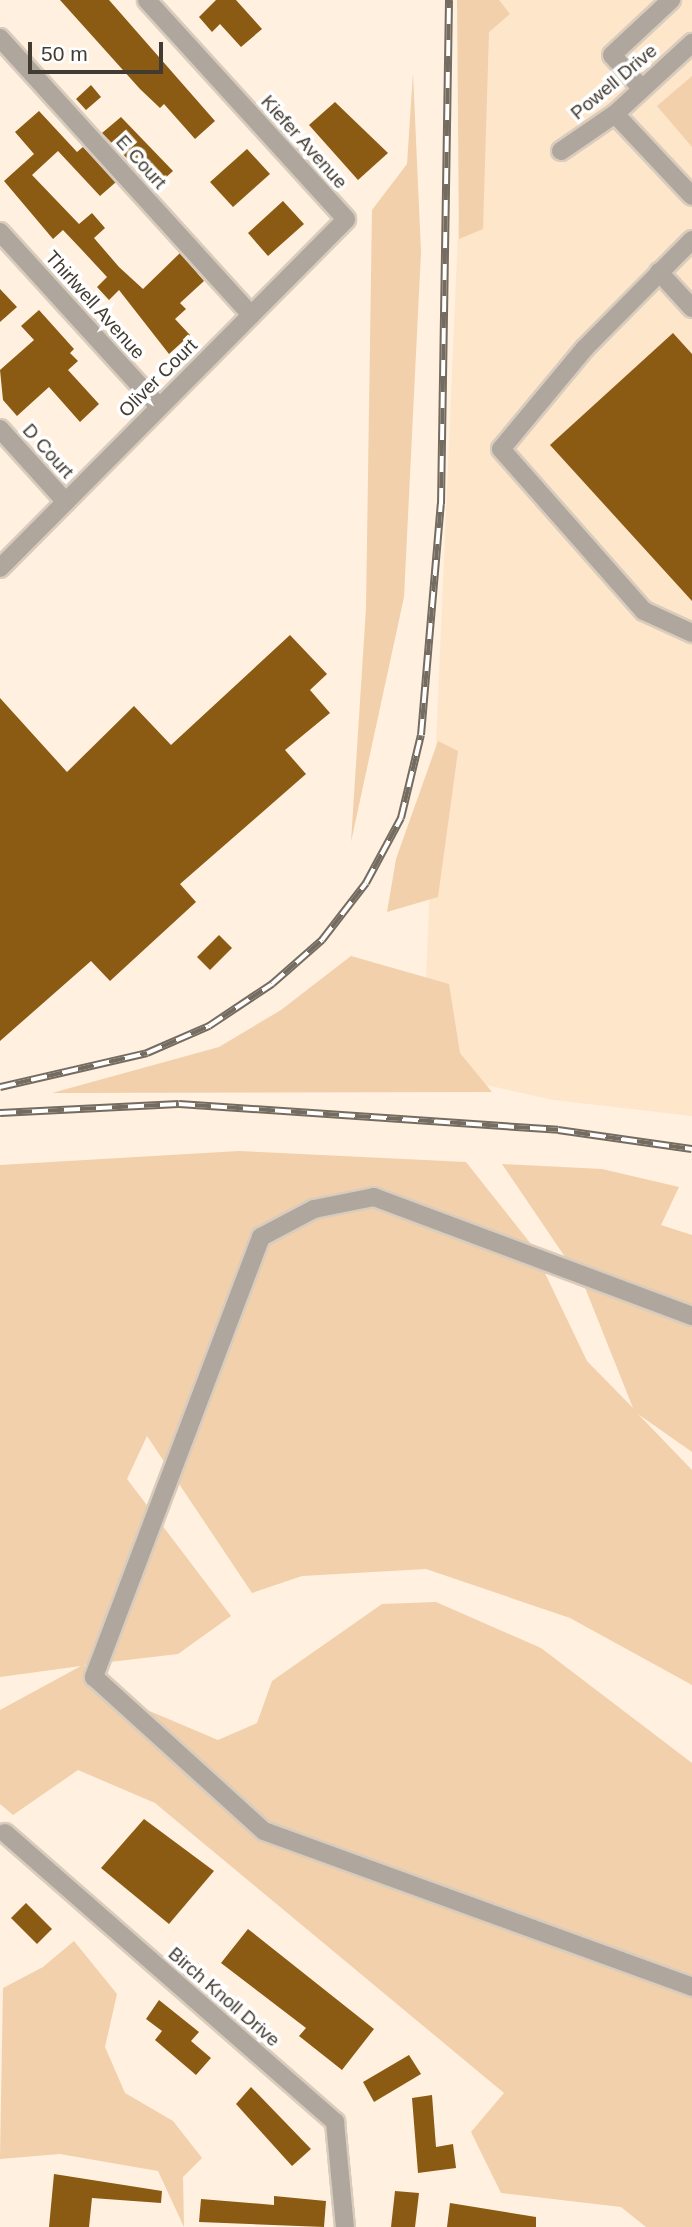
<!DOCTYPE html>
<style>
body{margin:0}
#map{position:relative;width:692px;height:2227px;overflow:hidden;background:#fff0df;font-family:Helvetica,sans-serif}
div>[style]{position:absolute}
.built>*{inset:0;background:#fee6cb}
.green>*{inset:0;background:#f1d0ab}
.building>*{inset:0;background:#8b5a13}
.roads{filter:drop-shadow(2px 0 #d9ccbc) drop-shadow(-2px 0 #d9ccbc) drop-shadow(0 2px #d9ccbc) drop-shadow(0 -2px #d9ccbc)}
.minor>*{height:18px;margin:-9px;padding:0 9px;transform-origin:9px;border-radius:9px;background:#afa79e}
.rail>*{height:8px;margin-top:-4px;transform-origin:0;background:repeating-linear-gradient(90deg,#fff 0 16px,#756c61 0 32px);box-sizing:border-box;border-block:2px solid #756c61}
span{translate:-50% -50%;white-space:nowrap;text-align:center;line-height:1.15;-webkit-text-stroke:7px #fff;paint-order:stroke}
.street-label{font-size:19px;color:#423b32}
.scale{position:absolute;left:28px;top:42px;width:135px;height:32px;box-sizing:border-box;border:4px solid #423b32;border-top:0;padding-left:9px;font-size:21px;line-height:24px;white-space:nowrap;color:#423b32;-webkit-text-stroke:5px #fff;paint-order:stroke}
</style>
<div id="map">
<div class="built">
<i style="clip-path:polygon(468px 0,692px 0,692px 1116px,554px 1100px,422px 1071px)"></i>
</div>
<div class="green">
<i style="clip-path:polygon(457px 0,499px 0,510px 14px,489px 32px,483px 229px,459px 239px)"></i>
<i style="clip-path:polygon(413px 73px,421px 252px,404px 597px,351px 842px,366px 608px,372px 210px,407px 164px)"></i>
<i style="clip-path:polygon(692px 76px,692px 147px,657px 106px)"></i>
<i style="clip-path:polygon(438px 741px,458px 751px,438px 897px,387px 912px,396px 859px)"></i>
<i style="clip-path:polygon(351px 956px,449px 984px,460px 1053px,492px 1092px,52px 1093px,219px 1047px,281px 1010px)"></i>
<i style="clip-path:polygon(239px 1151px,466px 1162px,531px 1244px,587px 1361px,633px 1408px,584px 1285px,502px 1164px,602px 1169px,679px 1187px,661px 1225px,692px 1235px,692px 1452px,638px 1414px,692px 1470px,692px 1685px,570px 1618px,426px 1569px,302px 1576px,252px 1593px,147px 1436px,127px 1479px,231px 1616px,178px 1654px,84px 1665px,140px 1707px,218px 1740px,257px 1723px,272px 1681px,382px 1604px,436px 1602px,541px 1648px,692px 1763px,692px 2227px,646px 2227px,621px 2207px,501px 2193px,471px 2132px,504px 2093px,155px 1803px,78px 1770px,13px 1815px,0 1804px,0 1710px,81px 1666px,0 1677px,0 1165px)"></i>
<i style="clip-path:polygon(74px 1941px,117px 1994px,105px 2047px,125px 2093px,173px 2121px,202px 2158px,183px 2177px,184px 2227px,158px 2171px,60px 2154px,0 2159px,3px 1988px,43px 1967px)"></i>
</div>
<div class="building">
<i style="clip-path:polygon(60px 0,109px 0,215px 121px,195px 139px,164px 104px,160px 108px,140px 89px)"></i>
<i style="clip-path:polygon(216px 0,236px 0,262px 29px,241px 47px,220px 24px,212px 32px,199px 17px)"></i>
<i style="clip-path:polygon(91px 85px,101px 97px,86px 110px,76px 99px)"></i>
<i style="clip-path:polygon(335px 102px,388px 153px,358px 180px,309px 125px)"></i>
<i style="clip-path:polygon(39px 111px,77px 152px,83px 147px,116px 182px,100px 196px,58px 151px,32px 175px,79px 224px,92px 213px,105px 228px,94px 238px,119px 267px,143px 289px,180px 253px,204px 281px,180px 303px,186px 309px,175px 319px,190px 335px,169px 354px,119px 290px,109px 300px,97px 287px,107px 277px,81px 249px,63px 230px,53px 239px,4px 181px,34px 154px,15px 132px)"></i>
<i style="clip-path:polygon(121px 117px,173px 171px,155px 187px,102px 133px)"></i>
<i style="clip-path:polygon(247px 149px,270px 174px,233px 207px,210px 182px)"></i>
<i style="clip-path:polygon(283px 201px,304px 224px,268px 256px,248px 233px)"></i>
<i style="clip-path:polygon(0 289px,17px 307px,0 322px)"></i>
<i style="clip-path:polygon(39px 310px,74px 349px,70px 353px,78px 361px,68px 370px,99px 404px,80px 422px,49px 387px,17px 416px,3px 400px,0 370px,34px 340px,21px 326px)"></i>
<i style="clip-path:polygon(673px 333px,692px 354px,692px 601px,550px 445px)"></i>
<i style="clip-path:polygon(290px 635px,327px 674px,310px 690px,330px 713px,285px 750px,306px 774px,180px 884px,196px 902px,110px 981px,91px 961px,0 1041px,0 698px,67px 772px,134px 706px,171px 745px)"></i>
<i style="clip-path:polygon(219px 935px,232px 948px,210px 970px,197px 957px)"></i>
<i style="clip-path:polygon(144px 1819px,214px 1871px,169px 1924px,101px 1868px)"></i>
<i style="clip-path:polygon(26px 1903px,52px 1929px,37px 1944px,11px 1918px)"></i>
<i style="clip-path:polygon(248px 1929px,374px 2029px,342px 2070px,299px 2036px,306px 2028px,221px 1963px)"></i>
<i style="clip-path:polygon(159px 2000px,199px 2032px,191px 2041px,211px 2058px,196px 2075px,155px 2040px,162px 2031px,146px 2019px)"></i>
<i style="clip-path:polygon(409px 2055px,421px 2074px,374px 2102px,363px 2082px)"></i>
<i style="clip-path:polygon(251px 2087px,311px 2149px,292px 2166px,236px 2104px)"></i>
<i style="clip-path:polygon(432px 2095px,436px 2147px,453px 2144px,456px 2168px,418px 2173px,412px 2098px)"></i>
<i style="clip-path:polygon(54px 2174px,162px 2191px,161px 2203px,92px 2198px,89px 2227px,49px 2227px)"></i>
<i style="clip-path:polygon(395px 2191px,419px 2193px,415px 2227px,391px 2227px)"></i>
<i style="clip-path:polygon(274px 2196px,326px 2201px,324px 2227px,199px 2222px,201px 2199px,274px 2205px)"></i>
<i style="clip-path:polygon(450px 2203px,536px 2217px,536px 2227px,447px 2227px)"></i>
</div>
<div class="roads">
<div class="minor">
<i style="left:0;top:38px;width:374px;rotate:47.8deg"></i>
<i style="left:642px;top:89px;width:45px;rotate:-131.4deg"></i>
<i style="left:612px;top:55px;width:81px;rotate:-43deg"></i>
<i style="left:615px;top:114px;width:112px;rotate:46.8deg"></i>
<i style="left:561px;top:151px;width:65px;rotate:-34.4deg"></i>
<i style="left:615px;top:114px;width:105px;rotate:-42.7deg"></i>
<i style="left:0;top:232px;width:236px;rotate:47.7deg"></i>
<i style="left:692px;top:240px;width:152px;rotate:134.7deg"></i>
<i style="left:585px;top:348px;width:131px;rotate:129.7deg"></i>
<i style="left:501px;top:449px;width:216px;rotate:48.6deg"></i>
<i style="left:644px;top:611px;width:53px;rotate:24.6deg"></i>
<i style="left:659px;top:272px;width:49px;rotate:47.5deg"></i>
<i style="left:0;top:429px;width:98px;rotate:47.9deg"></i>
<i style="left:0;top:568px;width:491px;rotate:-45.2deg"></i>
<i style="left:346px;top:219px;width:296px;rotate:-132.3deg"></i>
<i style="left:692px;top:1316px;width:340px;rotate:-159.5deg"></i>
<i style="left:374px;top:1197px;width:61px;rotate:168.7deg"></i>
<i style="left:314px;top:1209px;width:60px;rotate:152.2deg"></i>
<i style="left:261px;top:1237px;width:471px;rotate:110.8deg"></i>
<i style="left:94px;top:1677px;width:229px;rotate:42.2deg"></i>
<i style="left:264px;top:1831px;width:456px;rotate:20deg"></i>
<i style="left:5px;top:1833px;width:439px;rotate:41.2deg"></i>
<i style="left:335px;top:2122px;width:105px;rotate:84.6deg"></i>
</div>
</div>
<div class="rail">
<i style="left:0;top:1087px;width:151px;rotate:-13deg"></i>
<i style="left:147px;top:1053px;width:68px;rotate:-23.5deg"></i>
<i style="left:209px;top:1026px;width:76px;rotate:-33.7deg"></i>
<i style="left:272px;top:984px;width:67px;rotate:-41.3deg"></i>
<i style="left:322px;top:940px;width:72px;rotate:-52.3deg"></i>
<i style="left:366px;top:883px;width:74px;rotate:-61.7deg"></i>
<i style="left:401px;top:818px;width:85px;rotate:-76.5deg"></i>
<i style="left:421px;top:735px;width:232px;rotate:-85.1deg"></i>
<i style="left:441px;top:504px;width:504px;rotate:-89.09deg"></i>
<i style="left:0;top:1113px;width:179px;rotate:-2.9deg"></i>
<i style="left:179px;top:1104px;width:380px;rotate:3.9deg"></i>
<i style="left:558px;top:1130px;width:135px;rotate:8.1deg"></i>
</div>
<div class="street-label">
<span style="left:614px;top:82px;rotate:-40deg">Powell Drive</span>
<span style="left:304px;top:142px;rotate:48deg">Kiefer Avenue</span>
<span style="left:141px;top:162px;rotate:48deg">E Court</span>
<span style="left:95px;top:305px;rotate:48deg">Thirlwell Avenue</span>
<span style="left:158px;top:378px;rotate:-45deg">Oliver Court</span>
<span style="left:48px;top:451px;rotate:48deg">D Court</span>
<span style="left:224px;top:1997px;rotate:41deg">Birch Knoll Drive</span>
</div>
<div class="scale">50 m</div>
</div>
